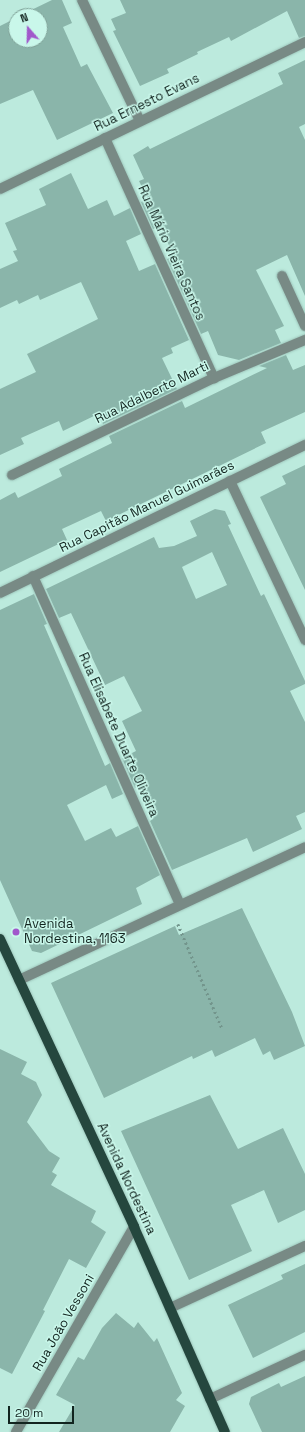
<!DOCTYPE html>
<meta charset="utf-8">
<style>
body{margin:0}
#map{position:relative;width:305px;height:1432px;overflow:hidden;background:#bceadd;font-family:"Space Grotesk",sans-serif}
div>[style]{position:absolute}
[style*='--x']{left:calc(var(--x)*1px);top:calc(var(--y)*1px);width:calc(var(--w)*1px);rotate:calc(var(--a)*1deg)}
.building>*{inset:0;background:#8ab5aa}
.path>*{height:2.5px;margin-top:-1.25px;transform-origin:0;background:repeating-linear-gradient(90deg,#73958c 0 2px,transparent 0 5px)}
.roads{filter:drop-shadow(0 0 1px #9dc6bb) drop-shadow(0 0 1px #9dc6bb)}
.minor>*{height:10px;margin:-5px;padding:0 5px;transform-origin:5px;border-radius:5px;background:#788a85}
.major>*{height:10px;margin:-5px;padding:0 5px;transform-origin:5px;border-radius:5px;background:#25473e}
.dots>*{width:11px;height:11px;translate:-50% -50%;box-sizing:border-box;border:2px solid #c9f7ea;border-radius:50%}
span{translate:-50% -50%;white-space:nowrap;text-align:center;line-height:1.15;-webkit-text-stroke:3px #c9f7ea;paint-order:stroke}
.street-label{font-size:13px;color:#12241f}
.poi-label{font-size:13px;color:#12241f}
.left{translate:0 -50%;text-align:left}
.north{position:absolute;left:8px;top:8px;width:40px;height:40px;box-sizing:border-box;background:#c9f7ea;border:1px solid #80a399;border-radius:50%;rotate:340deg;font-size:11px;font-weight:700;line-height:16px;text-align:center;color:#12241f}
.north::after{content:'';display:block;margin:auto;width:14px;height:18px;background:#a158cb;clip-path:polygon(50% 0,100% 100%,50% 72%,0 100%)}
.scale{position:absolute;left:8px;top:1406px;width:66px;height:18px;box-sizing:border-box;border:2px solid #12241f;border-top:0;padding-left:5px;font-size:12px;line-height:14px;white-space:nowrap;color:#12241f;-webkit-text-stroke:3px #c9f7ea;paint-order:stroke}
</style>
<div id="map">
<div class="building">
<div style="clip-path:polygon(52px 0,62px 0,72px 23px,63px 27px,81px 67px,87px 64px,113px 113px,57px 140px,33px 90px,0 104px,0 26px,16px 18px,16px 40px,40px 40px,40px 16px,19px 16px)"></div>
<div style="clip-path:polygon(120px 0,305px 0,305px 36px,299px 38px,287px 11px,231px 41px,229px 37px,197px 52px,198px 54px,167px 69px,169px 73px,140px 86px,113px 31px,116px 30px,111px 19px,126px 13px)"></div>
<div style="clip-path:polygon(305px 60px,305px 124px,299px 127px,305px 140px,305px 296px,287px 255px,256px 270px,284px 326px,275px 330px,281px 343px,239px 360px,218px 355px,208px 331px,201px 334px,167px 259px,174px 256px,160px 226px,153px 229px,141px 202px,148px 199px,139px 181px,144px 179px,133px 155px,148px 146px,150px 149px,283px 84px,278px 73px)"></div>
<div style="clip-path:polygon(71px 173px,88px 209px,107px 200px,114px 216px,130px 208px,141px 234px,126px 241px,139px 271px,155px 264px,189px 340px,171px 348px,173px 353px,162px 358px,177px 389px,103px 424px,98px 414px,63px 431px,59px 421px,21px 438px,24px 444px,0 455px,0 389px,36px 372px,27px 354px,98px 319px,81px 282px,40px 300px,38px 295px,19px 304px,17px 300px,0 308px,0 269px,18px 261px,13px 251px,17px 250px,5px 223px,46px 205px,39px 189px)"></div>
<div style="clip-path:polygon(286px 355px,293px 370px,305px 365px,305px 412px,261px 432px,266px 443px,106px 521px,101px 511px,62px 529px,67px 540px,0 572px,0 500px,15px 492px,18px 498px,62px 476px,59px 469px,112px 443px,109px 436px,182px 401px,185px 408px,267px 368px,259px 366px)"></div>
<div style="clip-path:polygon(305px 465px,305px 590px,260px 497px,286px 484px,282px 476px)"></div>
<div style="clip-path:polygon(evenodd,215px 509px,225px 511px,231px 524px,228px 525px,261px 596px,264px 594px,305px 681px,305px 684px,290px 691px,305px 722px,305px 812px,296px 816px,302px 829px,253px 852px,247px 838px,172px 870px,150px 821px,153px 819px,139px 786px,135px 788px,122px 758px,136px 751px,122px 721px,142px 711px,124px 676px,105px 685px,71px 613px,59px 618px,46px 589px,154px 537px,159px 548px,174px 546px,197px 536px,190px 521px,215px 509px,212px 552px,227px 585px,196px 599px,182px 567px,212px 552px)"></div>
<div style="clip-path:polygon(34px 594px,47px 624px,44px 625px,105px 766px,110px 763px,123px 794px,112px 799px,106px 785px,67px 805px,85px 841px,111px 828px,116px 837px,138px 826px,160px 875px,136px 888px,142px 904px,41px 953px,32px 951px,0 880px,0 610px)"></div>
<div style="clip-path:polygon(242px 908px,292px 1012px,305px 1046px,274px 1060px,270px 1051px,263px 1055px,255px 1038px,215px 1057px,212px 1050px,193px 1059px,192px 1056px,104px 1098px,51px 983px,175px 926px,179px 935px)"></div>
<div style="clip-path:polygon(0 1049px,27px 1062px,21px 1074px,36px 1082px,42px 1095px,27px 1122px,49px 1151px,60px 1158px,52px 1172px,57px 1175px,51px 1185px,96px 1211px,91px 1222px,106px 1232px,86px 1268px,69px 1259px,43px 1310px,45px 1311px,12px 1374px,0 1368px)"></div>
<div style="clip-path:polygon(210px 1095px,238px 1149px,283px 1128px,305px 1174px,305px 1210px,278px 1223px,264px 1190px,231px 1205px,252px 1251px,189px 1280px,121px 1131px)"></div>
<div style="clip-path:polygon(305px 1264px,305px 1332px,253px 1358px,228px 1305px,283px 1279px,281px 1275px)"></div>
<div style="clip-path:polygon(116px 1313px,134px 1328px,138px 1322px,154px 1342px,157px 1338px,182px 1393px,176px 1400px,185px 1406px,170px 1432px,59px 1432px,75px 1405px,56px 1395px,78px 1357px,84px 1360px,102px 1328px)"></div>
<div style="clip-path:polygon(305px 1376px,305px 1432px,262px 1432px,249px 1404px,251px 1397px,279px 1383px,281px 1387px)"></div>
</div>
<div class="path">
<div style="--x:178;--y:924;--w:113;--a:67.1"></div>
</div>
<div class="roads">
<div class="minor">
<div style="--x:82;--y:0;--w:134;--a:64.4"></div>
<div style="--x:105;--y:138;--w:264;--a:65.6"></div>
<div style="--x:0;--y:189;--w:339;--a:-25.7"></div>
<div style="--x:282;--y:276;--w:55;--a:65.3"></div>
<div style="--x:12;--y:475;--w:224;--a:-25.7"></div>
<div style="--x:214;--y:378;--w:99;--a:-22.7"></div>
<div style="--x:230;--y:481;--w:176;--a:64.7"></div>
<div style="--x:33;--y:576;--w:359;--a:65.9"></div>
<div style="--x:0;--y:593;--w:339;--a:-25.9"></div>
<div style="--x:19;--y:980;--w:315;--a:-24.9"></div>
<div style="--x:170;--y:1308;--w:149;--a:-24.7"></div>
<div style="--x:210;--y:1399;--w:105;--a:-24.9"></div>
<div style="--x:16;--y:1432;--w:237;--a:-60.1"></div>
</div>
<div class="major">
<div style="--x:0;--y:939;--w:318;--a:65"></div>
<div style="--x:134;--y:1227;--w:224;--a:66.1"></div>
</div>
</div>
<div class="dots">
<div style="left:16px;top:932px;background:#a158cb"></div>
</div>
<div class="street-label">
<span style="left:147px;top:103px;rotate:-26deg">Rua Ernesto Evans</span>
<span style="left:171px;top:253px;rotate:66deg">Rua Mário Vieira Santos</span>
<span style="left:152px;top:393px;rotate:-26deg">Rua Adalberto Marti</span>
<span style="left:147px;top:507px;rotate:-26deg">Rua Capitão Manuel Guimarães</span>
<span style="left:118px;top:735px;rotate:66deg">Rua Elisabete Duarte Oliveira</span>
<span style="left:126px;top:1179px;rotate:65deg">Avenida Nordestina</span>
<span style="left:64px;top:1323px;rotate:-60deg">Rua João Vessoni</span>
</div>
<div class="poi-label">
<span class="left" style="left:24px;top:932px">Avenida<br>Nordestina, 1163</span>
</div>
<div class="north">N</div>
<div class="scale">20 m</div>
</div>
